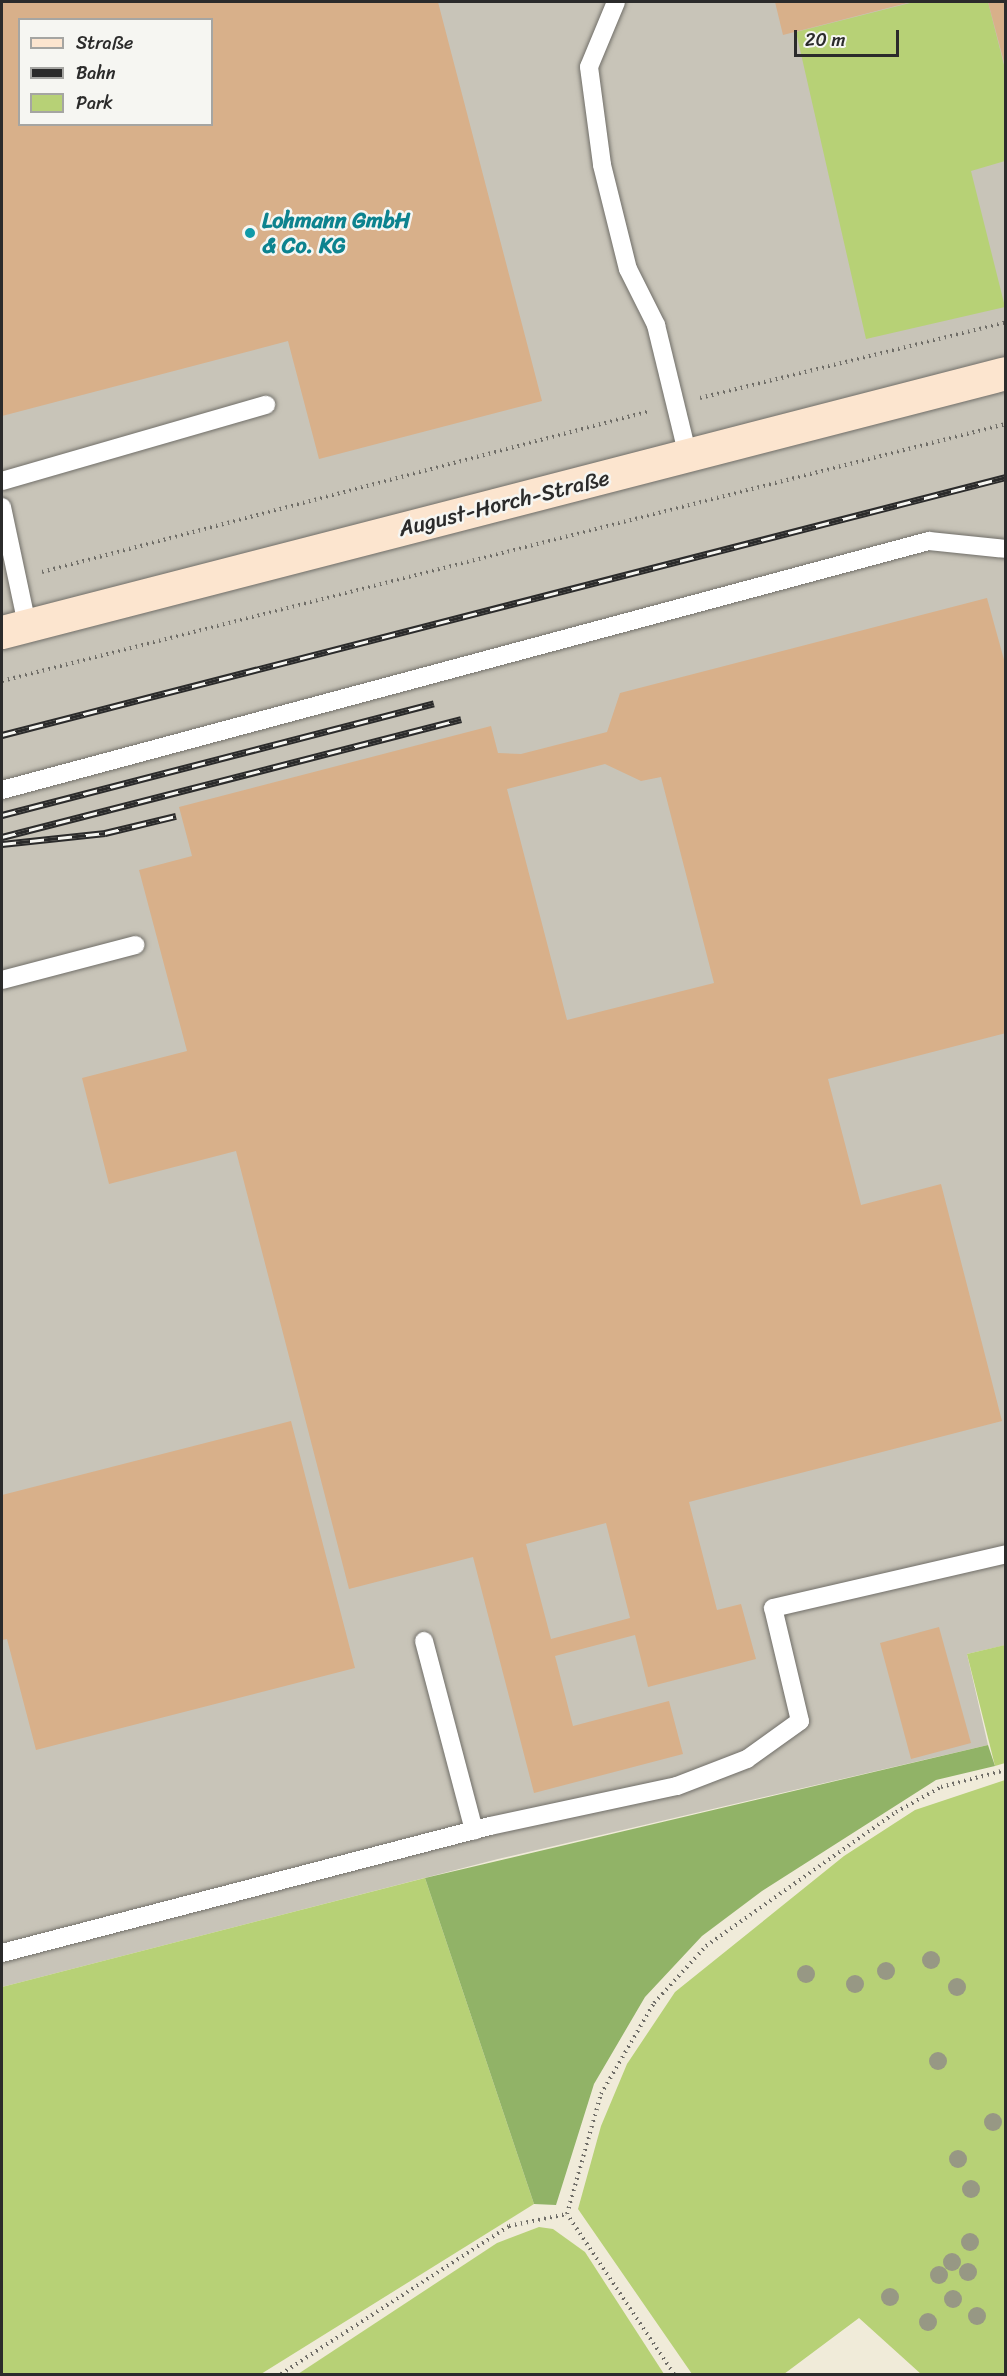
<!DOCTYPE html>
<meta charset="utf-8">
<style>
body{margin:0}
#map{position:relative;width:1007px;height:2376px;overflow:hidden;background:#f0ebd9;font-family:Sriracha,sans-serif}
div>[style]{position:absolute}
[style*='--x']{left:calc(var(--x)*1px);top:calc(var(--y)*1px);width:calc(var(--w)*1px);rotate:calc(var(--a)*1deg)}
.industrial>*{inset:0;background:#c8c4b8}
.green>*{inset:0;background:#b7d176}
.forest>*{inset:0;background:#91b367}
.building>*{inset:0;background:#d8b08a}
.path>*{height:4px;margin-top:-2px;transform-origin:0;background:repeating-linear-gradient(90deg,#706e68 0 1.5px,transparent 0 6px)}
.roads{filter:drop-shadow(0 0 2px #706e68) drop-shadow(0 0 2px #706e68)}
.lane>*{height:18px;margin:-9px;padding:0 9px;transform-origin:9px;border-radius:9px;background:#fff}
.secondary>*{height:33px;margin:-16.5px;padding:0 16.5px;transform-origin:16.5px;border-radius:16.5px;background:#fce5cf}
.rail>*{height:7px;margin-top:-3.5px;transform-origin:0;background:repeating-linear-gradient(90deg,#f6f6f2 0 14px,#2b2b2b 0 28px);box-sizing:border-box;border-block:2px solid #2b2b2b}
.trees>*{width:18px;height:18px;margin:-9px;border-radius:50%;background:#979884}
.dots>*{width:16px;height:16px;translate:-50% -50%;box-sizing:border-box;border:3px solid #f6f6f2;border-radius:50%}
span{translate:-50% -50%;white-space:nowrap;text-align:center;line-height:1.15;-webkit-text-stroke:5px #f6f6f2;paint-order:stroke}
.culture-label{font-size:22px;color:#0d838f;font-weight:700}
.left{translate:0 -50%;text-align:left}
.street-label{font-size:22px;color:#2b2b2b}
.frame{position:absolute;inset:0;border:3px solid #2b2b2b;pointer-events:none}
.legend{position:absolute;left:18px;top:18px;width:195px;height:108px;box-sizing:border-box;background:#f6f6f2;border:2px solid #a5a5a2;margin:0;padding:8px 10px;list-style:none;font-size:18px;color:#2b2b2b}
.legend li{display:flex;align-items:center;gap:12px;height:30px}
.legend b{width:30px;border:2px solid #a5a5a2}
.scale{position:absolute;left:794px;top:30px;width:105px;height:27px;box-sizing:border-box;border:3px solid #2b2b2b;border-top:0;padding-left:8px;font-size:18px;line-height:21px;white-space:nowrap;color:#2b2b2b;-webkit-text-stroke:4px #f6f6f2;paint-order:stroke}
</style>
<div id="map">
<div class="industrial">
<div style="clip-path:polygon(evenodd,2px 2px,1005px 2px,1006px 1645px,967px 1654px,988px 1745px,498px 1859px,2px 1987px,2px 2px,20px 20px,212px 20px,212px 124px,20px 124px,20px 20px)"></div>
</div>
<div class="green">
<div style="clip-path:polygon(914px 2px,988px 2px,1005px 69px,1005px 161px,971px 171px,1005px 307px,866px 339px,796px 32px)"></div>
<div style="clip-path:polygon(1005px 1645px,1005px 1763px,995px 1766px,967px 1654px)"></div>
<div style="clip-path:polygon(1005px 1780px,1005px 2374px,921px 2374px,859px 2318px,784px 2374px,692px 2374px,578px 2209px,601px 2126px,627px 2064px,675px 1992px,844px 1856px,915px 1810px)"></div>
<div style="clip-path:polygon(425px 1878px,534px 2204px,261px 2374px,2px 2374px,2px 1987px)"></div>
<div style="clip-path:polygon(539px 2227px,553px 2229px,585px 2252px,664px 2374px,298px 2374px,497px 2243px)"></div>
</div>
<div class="forest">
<div style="clip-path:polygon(988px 1745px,995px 1766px,936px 1780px,762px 1891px,702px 1936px,645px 1997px,594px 2084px,556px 2205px,534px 2204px,425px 1878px)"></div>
</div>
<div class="building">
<div style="clip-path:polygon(evenodd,2px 2px,438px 2px,542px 401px,319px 459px,288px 341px,2px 416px,2px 2px,20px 20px,212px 20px,212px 124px,20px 124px,20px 20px)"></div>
<div style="clip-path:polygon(775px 2px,911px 2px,783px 35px)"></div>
<div style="clip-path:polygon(988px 2px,1006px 2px,1006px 66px,1005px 66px)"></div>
<div style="clip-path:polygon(evenodd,987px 598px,1006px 667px,1006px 1033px,828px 1079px,861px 1205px,941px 1184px,1002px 1421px,689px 1502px,717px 1610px,741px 1604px,756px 1659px,648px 1687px,635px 1635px,555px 1656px,573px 1726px,669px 1701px,683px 1754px,534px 1793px,473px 1557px,349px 1589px,236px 1151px,109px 1184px,82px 1078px,187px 1051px,139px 870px,192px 856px,179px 807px,491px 726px,498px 753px,521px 754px,607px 732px,620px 693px,987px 598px,605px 764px,641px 781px,661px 777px,714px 983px,567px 1020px,507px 789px,605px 764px,987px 598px,606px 1523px,630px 1618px,551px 1639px,526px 1544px,606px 1523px)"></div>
<div style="clip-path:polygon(291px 1421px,355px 1668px,36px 1750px,7px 1639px,2px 1640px,2px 1495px)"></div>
<div style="clip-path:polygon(939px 1627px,971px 1743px,911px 1759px,880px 1643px)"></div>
</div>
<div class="path">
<div style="--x:700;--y:398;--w:315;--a:-13.9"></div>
<div style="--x:42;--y:572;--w:629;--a:-14.83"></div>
<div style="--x:2;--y:681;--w:1036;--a:-14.36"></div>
<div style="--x:281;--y:2374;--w:272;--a:-33"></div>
<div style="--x:509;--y:2226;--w:59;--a:-11.7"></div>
<div style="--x:674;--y:2374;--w:192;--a:-123.8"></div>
<div style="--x:567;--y:2214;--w:125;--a:-74.2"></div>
<div style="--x:601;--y:2094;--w:105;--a:-59.8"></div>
<div style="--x:654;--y:2003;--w:77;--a:-47.6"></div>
<div style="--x:706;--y:1946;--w:232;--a:-35.2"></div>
<div style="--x:896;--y:1812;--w:51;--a:-29.1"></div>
<div style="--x:941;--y:1787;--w:67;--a:-14.7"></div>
</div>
<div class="roads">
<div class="lane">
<div style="--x:616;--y:2;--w:70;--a:112.6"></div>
<div style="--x:589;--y:67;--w:99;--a:82.4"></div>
<div style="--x:602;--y:165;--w:107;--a:76"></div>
<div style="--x:628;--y:269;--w:63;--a:63.4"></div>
<div style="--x:656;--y:325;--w:135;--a:76.3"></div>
<div style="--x:2;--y:481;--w:275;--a:-16.1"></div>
<div style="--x:2;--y:507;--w:121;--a:78"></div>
<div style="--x:2;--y:790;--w:960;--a:-15.04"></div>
<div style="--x:929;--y:541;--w:77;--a:5.9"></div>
<div style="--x:2;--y:980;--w:138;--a:-14.7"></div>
<div style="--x:424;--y:1641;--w:196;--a:75.2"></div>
<div style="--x:2;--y:1953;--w:504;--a:-14.59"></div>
<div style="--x:490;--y:1826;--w:191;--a:-12.1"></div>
<div style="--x:677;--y:1786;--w:75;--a:-21.1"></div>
<div style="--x:747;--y:1759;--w:65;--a:-35.6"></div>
<div style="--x:800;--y:1721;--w:116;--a:-103.4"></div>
<div style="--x:773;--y:1608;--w:239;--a:-13"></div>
</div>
<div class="secondary">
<div style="--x:2;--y:632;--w:1037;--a:-14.47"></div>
</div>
</div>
<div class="rail">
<div style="--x:2;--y:735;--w:1037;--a:-14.41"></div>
<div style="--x:2;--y:815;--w:446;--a:-14.5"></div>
<div style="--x:2;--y:837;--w:474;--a:-14.4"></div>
<div style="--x:2;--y:844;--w:104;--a:-6.1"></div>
<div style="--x:105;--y:833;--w:73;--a:-13.5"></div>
</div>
<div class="trees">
<div style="left:931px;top:1960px"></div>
<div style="left:886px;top:1971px"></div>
<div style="left:806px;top:1974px"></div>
<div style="left:855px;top:1984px"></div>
<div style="left:957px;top:1987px"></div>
<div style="left:938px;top:2061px"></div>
<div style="left:993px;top:2122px"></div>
<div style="left:958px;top:2159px"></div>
<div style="left:971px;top:2189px"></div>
<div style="left:970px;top:2242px"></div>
<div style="left:952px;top:2262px"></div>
<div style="left:968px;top:2272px"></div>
<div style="left:939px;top:2275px"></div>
<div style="left:890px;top:2297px"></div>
<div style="left:953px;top:2299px"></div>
<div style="left:977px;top:2316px"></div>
<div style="left:928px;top:2322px"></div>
</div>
<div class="dots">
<div style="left:250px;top:233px;background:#0f9aa8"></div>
</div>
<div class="culture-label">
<span class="left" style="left:262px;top:233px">Lohmann GmbH<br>&amp; Co. KG</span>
</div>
<div class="street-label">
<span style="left:504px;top:503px;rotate:-14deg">August-Horch-Straße</span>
</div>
<div class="frame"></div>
<ul class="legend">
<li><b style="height:8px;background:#fce5cf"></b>Straße</li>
<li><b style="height:8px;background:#2b2b2b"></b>Bahn</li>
<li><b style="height:16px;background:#b7d176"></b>Park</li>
</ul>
<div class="scale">20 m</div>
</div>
